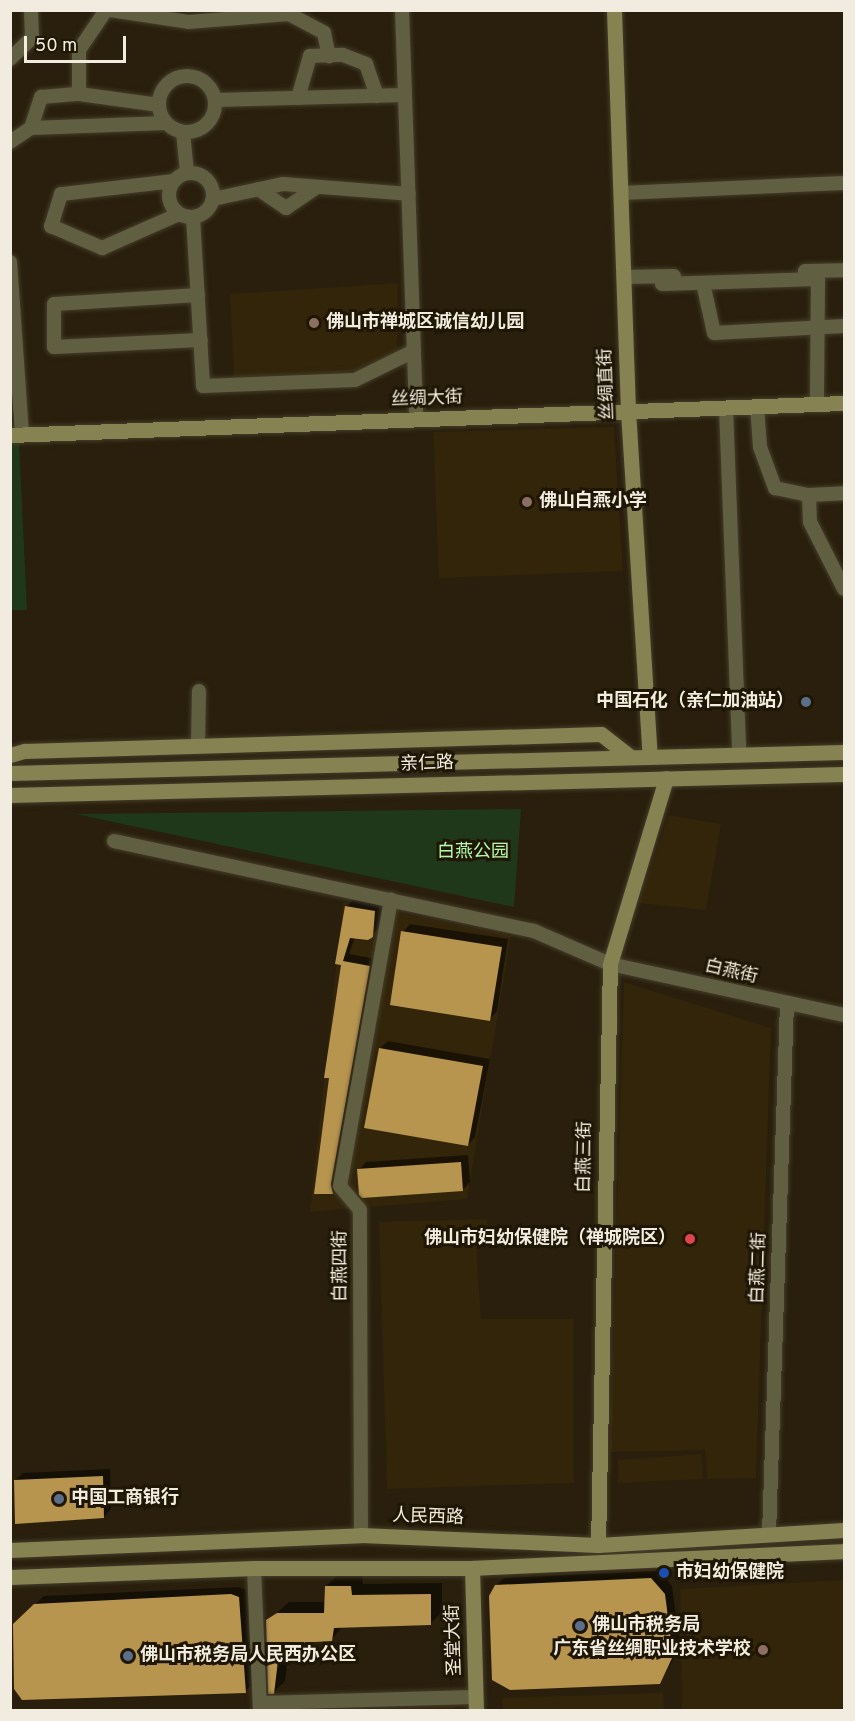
<!DOCTYPE html>
<meta charset="utf-8">
<style>
body{margin:0}
#map{position:relative;width:855px;height:1721px;overflow:hidden;background:#291f0c;font-family:Overpass,"Noto Sans SC",sans-serif}
div>[style]{position:absolute}
[style*='--x']{left:calc(var(--x)*1px);top:calc(var(--y)*1px);width:calc(var(--w)*1px);rotate:calc(var(--a)*1deg)}
.built>*{inset:0;background:#32250a}
.green>*{inset:0;background:#1f381a}
.shadow>*{inset:0;background:#0007}
.building>*{inset:0;background:#b8954f}
.roads{filter:drop-shadow(0 0 2px #453c2a) drop-shadow(0 0 2px #453c2a)}
.street>*{height:14px;margin:-7px;padding:0 7px;transform-origin:7px;border-radius:7px;background:#615f42}
.street>.ring{margin:-7px;padding:0;box-sizing:content-box;background:none;border:14px solid #615f42;border-radius:50%}
.secondary>*{height:15px;margin:-7.5px;padding:0 7.5px;transform-origin:7.5px;border-radius:7.5px;background:#868252}
.dots>*{width:16px;height:16px;translate:-50% -50%;box-sizing:border-box;border:3px solid #1f1604;border-radius:50%}
span{translate:-50% -50%;white-space:nowrap;text-align:center;line-height:1.15;-webkit-text-stroke:6px #1f1604;paint-order:stroke}
.poi-label{font-size:18px;color:#f2ece0;font-weight:700}
.left{translate:0 -50%;text-align:left}
.right{translate:-100% -50%;text-align:right}
.street-label{font-size:18px;color:#f2ece0}
.park-label{font-size:18px;color:#b3f9a8}
.frame{position:absolute;inset:0;border:12px solid #f2ece0;pointer-events:none}
.scale{position:absolute;left:24px;top:36px;width:102px;height:27px;box-sizing:border-box;border:3px solid #f2ece0;border-top:0;padding-left:8px;font-size:18px;line-height:21px;white-space:nowrap;color:#f2ece0;-webkit-text-stroke:4px #1f1604;paint-order:stroke}
</style>
<div id="map">
<div class="built">
<div style="clip-path:polygon(398px 283px,397px 352px,355px 375px,234px 380px,230px 294px)"></div>
<div style="clip-path:polygon(614px 427px,623px 571px,439px 578px,433px 432px)"></div>
<div style="clip-path:polygon(669px 815px,721px 824px,706px 910px,639px 903px)"></div>
<div style="clip-path:polygon(343px 902px,511px 936px,467px 1199px,310px 1212px)"></div>
<div style="clip-path:polygon(624px 982px,771px 1028px,756px 1478px,707px 1479px,705px 1450px,610px 1452px)"></div>
<div style="clip-path:polygon(487px 1219px,489px 1238px,476px 1241px,481px 1319px,574px 1319px,574px 1483px,387px 1489px,379px 1222px)"></div>
<div style="clip-path:polygon(702px 1454px,703px 1479px,618px 1483px,618px 1460px)"></div>
<div style="clip-path:polygon(844px 1580px,844px 1710px,682px 1710px,680px 1589px)"></div>
<div style="clip-path:polygon(663px 1693px,664px 1710px,503px 1710px,502px 1698px)"></div>
<div style="clip-path:polygon(455px 1705px,456px 1710px,310px 1710px)"></div>
</div>
<div class="green">
<div style="clip-path:polygon(19px 443px,27px 610px,11px 610px,11px 444px)"></div>
<div style="clip-path:polygon(521px 809px,514px 907px,76px 814px)"></div>
</div>
<div class="shadow">
<div style="clip-path:polygon(354px 899px,382px 903px,380px 927px,372px 935px,355px 937px,349px 954px,377px 959px,340px 1185px,332px 1192px,316px 1192px,343px 964px,336px 963px,346px 907px)"></div>
<div style="clip-path:polygon(410px 924px,508px 939px,497px 1011px,490px 1019px,403px 932px)"></div>
<div style="clip-path:polygon(388px 1041px,490px 1059px,475px 1137px,468px 1145px,380px 1048px)"></div>
<div style="clip-path:polygon(468px 1155px,470px 1182px,463px 1190px,359px 1170px,366px 1162px)"></div>
<div style="clip-path:polygon(110px 1469px,111px 1509px,104px 1517px,15px 1481px,23px 1473px)"></div>
<div style="clip-path:polygon(659px 1571px,672px 1586px,680px 1647px,660px 1683px,496px 1586px,504px 1578px)"></div>
<div style="clip-path:polygon(338px 1575px,362px 1575px,363px 1584px,442px 1583px,442px 1612px,430px 1624px,343px 1626px,331px 1640px,290px 1642px,285px 1681px,274px 1692px,268px 1621px,289px 1602px,326px 1602px,326px 1586px)"></div>
<div style="clip-path:polygon(239px 1587px,246px 1590px,253px 1684px,245px 1691px,14px 1624px,44px 1596px)"></div>
</div>
<div class="building">
<div style="clip-path:polygon(345px 906px,375px 911px,373px 937px,368px 940px,350px 938px,343px 961px,370px 966px,331px 1184px,333px 1194px,314px 1194px,329px 1078px,324px 1078px,341px 965px,335px 964px)"></div>
<div style="clip-path:polygon(401px 931px,502px 947px,490px 1021px,390px 1005px)"></div>
<div style="clip-path:polygon(379px 1048px,483px 1066px,468px 1146px,364px 1128px)"></div>
<div style="clip-path:polygon(461px 1162px,463px 1191px,362px 1198px,359px 1195px,357px 1169px)"></div>
<div style="clip-path:polygon(103px 1476px,104px 1518px,15px 1524px,14px 1480px)"></div>
<div style="clip-path:polygon(651px 1578px,665px 1594px,673px 1656px,660px 1684px,510px 1690px,492px 1680px,489px 1596px,495px 1585px)"></div>
<div style="clip-path:polygon(325px 1586px,351px 1586px,352px 1595px,431px 1594px,431px 1625px,334px 1628px,332px 1641px,280px 1644px,274px 1694px,268px 1694px,266px 1620px,277px 1613px,324px 1613px)"></div>
<div style="clip-path:polygon(231px 1594px,239px 1597px,246px 1693px,22px 1700px,14px 1689px,13px 1624px,34px 1604px)"></div>
</div>
<div class="roads">
<div class="street">
<div style="--x:106;--y:10;--w:48;--a:124"></div>
<div style="--x:79;--y:50;--w:44;--a:90"></div>
<div style="--x:79;--y:94;--w:81;--a:7.8"></div>
<div style="--x:110;--y:10;--w:79;--a:8.7"></div>
<div style="--x:188;--y:22;--w:101;--a:-4.5"></div>
<div style="--x:289;--y:14;--w:40;--a:28"></div>
<div style="--x:324;--y:33;--w:24;--a:78"></div>
<div style="--x:402;--y:10;--w:410;--a:88"></div>
<div style="--x:10;--y:59;--w:30;--a:-44"></div>
<div style="--x:32;--y:38;--w:28;--a:-92"></div>
<div class="ring" style="left:159px;top:76px;width:42px;height:42px"></div>
<div style="--x:298;--y:98;--w:44;--a:-74.1"></div>
<div style="--x:310;--y:56;--w:33;--a:-2"></div>
<div style="--x:343;--y:55;--w:25;--a:21"></div>
<div style="--x:366;--y:64;--w:34;--a:71"></div>
<div style="--x:215;--y:100;--w:190;--a:-1.5"></div>
<div style="--x:31;--y:128;--w:33;--a:-72"></div>
<div style="--x:41;--y:97;--w:38;--a:-5"></div>
<div style="--x:183;--y:132;--w:41;--a:84.4"></div>
<div style="--x:10;--y:142;--w:25;--a:-34"></div>
<div style="--x:31;--y:128;--w:135;--a:-2.1"></div>
<div class="ring" style="left:169px;top:173px;width:30px;height:30px"></div>
<div style="--x:174;--y:181;--w:114;--a:173.4"></div>
<div style="--x:61;--y:194;--w:34;--a:107"></div>
<div style="--x:51;--y:226;--w:56;--a:23.3"></div>
<div style="--x:102;--y:248;--w:84;--a:-23.8"></div>
<div style="--x:258;--y:189;--w:34;--a:34"></div>
<div style="--x:286;--y:208;--w:37;--a:-34"></div>
<div style="--x:621;--y:193;--w:223;--a:-2.6"></div>
<div style="--x:213;--y:199;--w:72;--a:-12.1"></div>
<div style="--x:283;--y:184;--w:126;--a:4.5"></div>
<div style="--x:193;--y:217;--w:169;--a:86.6"></div>
<div style="--x:203;--y:386;--w:152;--a:-2.3"></div>
<div style="--x:355;--y:380;--w:66;--a:-26.2"></div>
<div style="--x:10;--y:262;--w:173;--a:86"></div>
<div style="--x:805;--y:271;--w:39;--a:-1"></div>
<div style="--x:624;--y:277;--w:50;--a:-1.1"></div>
<div style="--x:703;--y:283;--w:51;--a:77.6"></div>
<div style="--x:714;--y:333;--w:130;--a:-3.1"></div>
<div style="--x:662;--y:284;--w:156;--a:-1.8"></div>
<div style="--x:818;--y:279;--w:125;--a:90.5"></div>
<div style="--x:198;--y:295;--w:144;--a:176.4"></div>
<div style="--x:54;--y:304;--w:43;--a:90"></div>
<div style="--x:54;--y:347;--w:147;--a:-2.7"></div>
<div style="--x:757;--y:406;--w:41;--a:85.8"></div>
<div style="--x:760;--y:447;--w:44;--a:69.9"></div>
<div style="--x:775;--y:488;--w:35;--a:12"></div>
<div style="--x:809;--y:495;--w:27;--a:88"></div>
<div style="--x:810;--y:522;--w:75;--a:63.1"></div>
<div style="--x:726;--y:408;--w:346;--a:87.8"></div>
<div style="--x:809;--y:495;--w:35;--a:-3"></div>
<div style="--x:198;--y:746;--w:55;--a:-89"></div>
<div style="--x:114;--y:841;--w:430;--a:12.1"></div>
<div style="--x:534;--y:931;--w:83;--a:23.5"></div>
<div style="--x:610;--y:964;--w:239;--a:12.3"></div>
<div style="--x:769;--y:1534;--w:531;--a:-88.06"></div>
<div style="--x:361;--y:1535;--w:325;--a:-90.2"></div>
<div style="--x:360;--y:1210;--w:31;--a:-130"></div>
<div style="--x:340;--y:1186;--w:291;--a:-79.9"></div>
<div style="--x:254;--y:1568;--w:142;--a:87.6"></div>
<div style="--x:260;--y:1703;--w:216;--a:-1.6"></div>
</div>
<div class="secondary">
<div style="--x:614;--y:10;--w:401;--a:88"></div>
<div style="--x:628;--y:411;--w:346;--a:86.4"></div>
<div style="--x:10;--y:435;--w:835;--a:-2.2"></div>
<div style="--x:10;--y:755;--w:15;--a:-16"></div>
<div style="--x:24;--y:751;--w:577;--a:-1.69"></div>
<div style="--x:601;--y:734;--w:37;--a:38"></div>
<div style="--x:10;--y:773;--w:834;--a:-1.44"></div>
<div style="--x:10;--y:795;--w:834;--a:-1.44"></div>
<div style="--x:598;--y:1545;--w:581;--a:-88.82"></div>
<div style="--x:610;--y:964;--w:194;--a:-73.2"></div>
<div style="--x:10;--y:1550;--w:351;--a:-2.4"></div>
<div style="--x:361;--y:1535;--w:237;--a:2.4"></div>
<div style="--x:598;--y:1545;--w:246;--a:-3.5"></div>
<div style="--x:472;--y:1568;--w:142;--a:88.4"></div>
<div style="--x:10;--y:1577;--w:244;--a:-2.1"></div>
<div style="--x:254;--y:1568;--w:218;--a:0"></div>
<div style="--x:472;--y:1568;--w:372;--a:-2.6"></div>
</div>
</div>
<div class="dots">
<div style="left:314px;top:323px;background:#8d6e63"></div>
<div style="left:527px;top:502px;background:#8d6e63"></div>
<div style="left:806px;top:702px;background:#5c6f8a"></div>
<div style="left:690px;top:1239px;background:#e0444e"></div>
<div style="left:59px;top:1499px;background:#5c6f8a"></div>
<div style="left:664px;top:1573px;background:#1a4fb4"></div>
<div style="left:580px;top:1626px;background:#5c6f8a"></div>
<div style="left:763px;top:1650px;background:#8d6e63"></div>
<div style="left:128px;top:1656px;background:#5c6f8a"></div>
</div>
<div class="poi-label">
<span class="left" style="left:326px;top:323px">佛山市禅城区诚信幼儿园</span>
<span class="left" style="left:539px;top:502px">佛山白燕小学</span>
<span class="right" style="left:794px;top:702px">中国石化（亲仁加油站）</span>
<span class="right" style="left:676px;top:1239px">佛山市妇幼保健院（禅城院区）</span>
<span class="left" style="left:71px;top:1499px">中国工商银行</span>
<span class="left" style="left:676px;top:1573px">市妇幼保健院</span>
<span class="left" style="left:592px;top:1626px">佛山市税务局</span>
<span class="right" style="left:751px;top:1650px">广东省丝绸职业技术学校</span>
<span class="left" style="left:140px;top:1656px">佛山市税务局人民西办公区</span>
</div>
<div class="street-label">
<span style="left:608px;top:384px;rotate:-92deg">丝绸直街</span>
<span style="left:427px;top:400px;rotate:-2deg">丝绸大街</span>
<span style="left:427px;top:765px;rotate:-2deg">亲仁路</span>
<span style="left:731px;top:973px;rotate:13deg">白燕街</span>
<span style="left:586px;top:1157px;rotate:-89deg">白燕三街</span>
<span style="left:342px;top:1266px;rotate:-90deg">白燕四街</span>
<span style="left:760px;top:1268px;rotate:-88deg">白燕二街</span>
<span style="left:428px;top:1518px;rotate:2deg">人民西路</span>
<span style="left:455px;top:1640px;rotate:-92deg">圣堂大街</span>
</div>
<div class="park-label">
<span style="left:473px;top:853px">白燕公园</span>
</div>
<div class="frame"></div>
<div class="scale">50 m</div>
</div>
